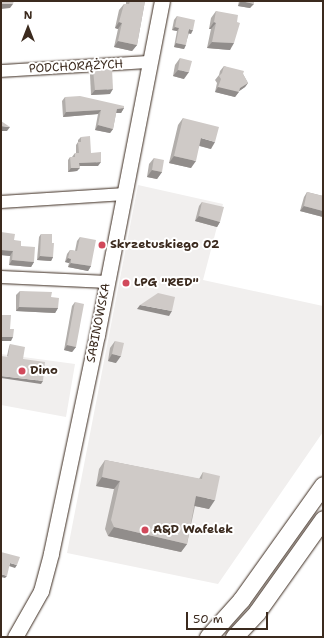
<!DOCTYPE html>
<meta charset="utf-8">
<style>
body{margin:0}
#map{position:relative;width:324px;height:638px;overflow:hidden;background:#fff;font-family:"Shantell Sans",sans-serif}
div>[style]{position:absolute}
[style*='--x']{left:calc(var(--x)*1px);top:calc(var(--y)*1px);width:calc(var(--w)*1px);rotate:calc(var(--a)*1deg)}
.built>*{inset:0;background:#f1efee}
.roads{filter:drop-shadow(0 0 1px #3b2a1e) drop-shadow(0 0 1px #3b2a1e)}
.minor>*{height:12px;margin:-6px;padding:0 6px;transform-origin:6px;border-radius:6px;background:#fff}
.tertiary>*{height:15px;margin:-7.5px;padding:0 7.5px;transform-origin:7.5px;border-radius:7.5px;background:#fff}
.secondary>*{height:17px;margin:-8.5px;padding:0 8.5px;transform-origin:8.5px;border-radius:8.5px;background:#fff}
.wall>*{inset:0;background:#b2aeab}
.shaded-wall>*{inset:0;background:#918d8b}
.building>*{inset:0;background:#cfcac7}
.dots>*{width:11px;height:11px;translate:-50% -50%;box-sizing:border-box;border:2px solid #fff;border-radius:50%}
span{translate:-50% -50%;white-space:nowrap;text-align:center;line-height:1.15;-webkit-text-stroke:4px #fff;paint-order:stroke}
.street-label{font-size:12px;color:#3b2a1e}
.poi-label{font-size:12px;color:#3b2a1e;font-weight:700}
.left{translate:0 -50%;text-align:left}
.frame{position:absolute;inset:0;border:2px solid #3b2a1e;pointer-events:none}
.north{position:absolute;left:8px;top:8px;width:40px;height:40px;-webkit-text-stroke:3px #fff;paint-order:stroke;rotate:0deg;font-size:11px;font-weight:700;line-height:16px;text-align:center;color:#3b2a1e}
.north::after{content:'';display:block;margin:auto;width:14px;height:18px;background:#3b2a1e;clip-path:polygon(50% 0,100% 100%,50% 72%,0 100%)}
.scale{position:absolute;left:186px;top:612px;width:82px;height:18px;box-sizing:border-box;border:2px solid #3b2a1e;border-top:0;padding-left:5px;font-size:12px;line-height:14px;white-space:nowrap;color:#3b2a1e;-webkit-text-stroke:3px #fff;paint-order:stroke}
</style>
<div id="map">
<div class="built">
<div style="clip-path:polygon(138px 185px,223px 204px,203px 280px,323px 306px,323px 432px,218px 584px,67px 553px)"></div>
<div style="clip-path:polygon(1px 354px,75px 364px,66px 417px,1px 405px)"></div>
</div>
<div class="roads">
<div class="minor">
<div style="--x:1;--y:71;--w:149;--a:-3.5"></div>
<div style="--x:1;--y:202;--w:124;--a:-3.7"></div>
<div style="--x:1;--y:277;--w:107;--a:2.7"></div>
</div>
<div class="tertiary">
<div style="--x:15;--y:637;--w:53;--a:-60.5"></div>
<div style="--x:41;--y:591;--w:39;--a:-75"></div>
<div style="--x:51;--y:553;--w:223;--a:-78.1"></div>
<div style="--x:97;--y:335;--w:340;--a:-79"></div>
</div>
<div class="secondary">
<div style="--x:208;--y:637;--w:50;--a:-48.3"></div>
<div style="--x:241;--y:600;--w:141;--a:-54.5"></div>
<div style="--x:234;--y:637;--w:34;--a:-47"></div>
<div style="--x:257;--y:612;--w:114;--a:-54.6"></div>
</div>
</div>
<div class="wall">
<div style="clip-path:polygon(126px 1px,145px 1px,137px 45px,132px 51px,114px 47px,118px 29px,115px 28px,119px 10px,124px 4px,126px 4px)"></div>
<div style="clip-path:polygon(239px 1px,254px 1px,250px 8px,238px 6px)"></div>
<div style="clip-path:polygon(216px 11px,237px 22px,230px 50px,207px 48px,211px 29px,209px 29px,211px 18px)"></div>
<div style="clip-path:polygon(177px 16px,191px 34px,189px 33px,184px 49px,174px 47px,177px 31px,172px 30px,174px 20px)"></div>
<div style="clip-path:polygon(180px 58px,184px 79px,173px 76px,175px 65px)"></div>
<div style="clip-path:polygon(224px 66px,243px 74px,248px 83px,245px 87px,239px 91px,235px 97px,215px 92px,217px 83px,215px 80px,219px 75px,220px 71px)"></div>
<div style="clip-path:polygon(93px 70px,110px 94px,91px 95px,90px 75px)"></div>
<div style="clip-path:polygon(65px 97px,124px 108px,121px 113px,116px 113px,113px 129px,110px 133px,95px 130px,98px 114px,63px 117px,62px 101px)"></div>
<div style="clip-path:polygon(183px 118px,211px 149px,199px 146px,191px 168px,169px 163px,178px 125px)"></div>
<div style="clip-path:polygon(81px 137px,98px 166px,80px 166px,77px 171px,68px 172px,68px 160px,70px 157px,72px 157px,75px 153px,76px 153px,76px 145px,78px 142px,78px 140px)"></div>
<div style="clip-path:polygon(154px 158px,162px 172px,157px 179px,147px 177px,149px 164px)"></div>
<div style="clip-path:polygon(307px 192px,323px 196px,323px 217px,300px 211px,304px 197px)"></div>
<div style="clip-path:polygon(202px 202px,220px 222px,217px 227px,195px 221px,199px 206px)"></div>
<div style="clip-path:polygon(1px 232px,14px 240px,21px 246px,34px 262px,31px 267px,9px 265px,10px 256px,1px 255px)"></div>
<div style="clip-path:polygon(41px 234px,52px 243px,53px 257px,51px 261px,37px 260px,39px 237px)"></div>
<div style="clip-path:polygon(80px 237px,91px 266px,88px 271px,68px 267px,69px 263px,65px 262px,67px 254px,70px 250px,75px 251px,77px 241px)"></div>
<div style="clip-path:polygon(20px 291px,51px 297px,58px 308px,55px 313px,16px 311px,16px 295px)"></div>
<div style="clip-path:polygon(75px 302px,76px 347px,72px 352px,64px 350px,72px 306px)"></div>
<div style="clip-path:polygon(115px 341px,116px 363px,108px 361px,110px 348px)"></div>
<div style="clip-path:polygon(10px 344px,23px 359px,41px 384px,7px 356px,9px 347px)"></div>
<div style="clip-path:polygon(105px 460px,199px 479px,203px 472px,209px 509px,195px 506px,187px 544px,181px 552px,108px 536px,105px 529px,114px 489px,96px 486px,99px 469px)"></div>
</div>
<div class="shaded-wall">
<div style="clip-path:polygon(241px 1px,254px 4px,250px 8px,238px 6px)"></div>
<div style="clip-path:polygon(1px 4px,13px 4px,10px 8px,1px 9px)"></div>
<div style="clip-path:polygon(119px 22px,122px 23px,118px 29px,115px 28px)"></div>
<div style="clip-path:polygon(214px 22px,216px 23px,211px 29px,209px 29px)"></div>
<div style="clip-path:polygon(175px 27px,179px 28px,177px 31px,172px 30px)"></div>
<div style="clip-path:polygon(189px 29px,193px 30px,191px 34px,187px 33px)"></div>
<div style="clip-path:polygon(118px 41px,137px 45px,132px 51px,114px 47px)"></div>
<div style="clip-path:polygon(212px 42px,234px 43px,230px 50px,207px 48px)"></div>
<div style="clip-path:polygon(176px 43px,186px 45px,184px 49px,174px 47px)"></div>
<div style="clip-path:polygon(178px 70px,189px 72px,184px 79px,173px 76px)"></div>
<div style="clip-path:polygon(248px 83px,245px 87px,238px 92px,239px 92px,235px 97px,215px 92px,218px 87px,240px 88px)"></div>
<div style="clip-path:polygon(113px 89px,110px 94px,91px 95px,95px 90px)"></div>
<div style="clip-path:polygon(124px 108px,121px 113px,114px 113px,117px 109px)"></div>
<div style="clip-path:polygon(101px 110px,98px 114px,63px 117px,66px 112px)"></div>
<div style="clip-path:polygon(98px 125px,113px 129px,110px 133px,95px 130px)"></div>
<div style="clip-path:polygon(1px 126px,10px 127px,7px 131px,1px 131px)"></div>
<div style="clip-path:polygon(201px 138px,215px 142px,211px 149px,197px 145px)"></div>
<div style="clip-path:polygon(174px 156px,196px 161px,191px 168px,169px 163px)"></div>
<div style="clip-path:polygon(101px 162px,98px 166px,77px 166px,79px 163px)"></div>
<div style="clip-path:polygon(71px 168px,80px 168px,77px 171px,68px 172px)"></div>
<div style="clip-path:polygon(152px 170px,162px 172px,157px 179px,147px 177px)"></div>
<div style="clip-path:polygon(304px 206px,323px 211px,323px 217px,300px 211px)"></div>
<div style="clip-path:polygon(199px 216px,220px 222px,217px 227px,195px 221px)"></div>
<div style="clip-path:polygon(1px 250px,13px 251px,10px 256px,1px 255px)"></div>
<div style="clip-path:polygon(40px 256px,53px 257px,51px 261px,37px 260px)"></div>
<div style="clip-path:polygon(68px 258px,71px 259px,69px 263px,65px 262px)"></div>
<div style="clip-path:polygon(12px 260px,34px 262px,31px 267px,9px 265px)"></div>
<div style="clip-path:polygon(71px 263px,91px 266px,88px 271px,68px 267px)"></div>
<div style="clip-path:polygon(140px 305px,172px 311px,169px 316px,137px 309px)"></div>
<div style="clip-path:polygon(19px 307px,58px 308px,55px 313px,16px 311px)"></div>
<div style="clip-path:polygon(1px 337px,13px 337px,11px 341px,1px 341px)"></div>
<div style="clip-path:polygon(67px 345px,76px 347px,72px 352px,64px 350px)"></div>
<div style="clip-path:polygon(112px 354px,121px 356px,116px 363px,108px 361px)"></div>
<div style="clip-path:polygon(1px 376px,43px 381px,41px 384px,1px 378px)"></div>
<div style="clip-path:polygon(102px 477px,120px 481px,114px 489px,96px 486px)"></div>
<div style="clip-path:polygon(196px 496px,215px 500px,209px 509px,190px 505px)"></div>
<div style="clip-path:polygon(114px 527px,187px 544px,181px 552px,108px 536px)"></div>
<div style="clip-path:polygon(10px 563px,17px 565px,15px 568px,9px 566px)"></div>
<div style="clip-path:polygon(1px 574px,7px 576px,5px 578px,1px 577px)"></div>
</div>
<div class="building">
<div style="clip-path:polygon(1px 1px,14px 1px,13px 4px,1px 4px)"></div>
<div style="clip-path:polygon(130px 1px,145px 1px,137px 45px,118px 41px,122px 23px,119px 22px,124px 4px,129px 4px)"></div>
<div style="clip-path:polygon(241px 1px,254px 1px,254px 4px)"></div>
<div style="clip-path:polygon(216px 11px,238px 15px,237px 22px,240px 23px,234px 43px,212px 42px,216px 23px,214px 22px)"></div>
<div style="clip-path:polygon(177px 16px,195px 20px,193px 30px,189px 29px,186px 45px,176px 43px,179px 28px,175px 27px)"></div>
<div style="clip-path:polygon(180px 58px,192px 61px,189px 72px,178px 70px)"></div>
<div style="clip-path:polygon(224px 66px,244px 71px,243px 74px,248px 83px,240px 88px,239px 92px,218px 87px,221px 79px,219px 76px,222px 73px)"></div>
<div style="clip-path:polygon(112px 69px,113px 89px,95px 90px,93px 70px)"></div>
<div style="clip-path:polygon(80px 96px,124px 106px,124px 108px,117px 109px,113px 129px,98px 125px,101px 110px,66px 112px,65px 97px)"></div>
<div style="clip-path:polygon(183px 118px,219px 127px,215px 142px,201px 138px,196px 161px,174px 156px)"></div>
<div style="clip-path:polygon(1px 121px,10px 127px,1px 126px)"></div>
<div style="clip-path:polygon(90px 136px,91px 153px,101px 152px,101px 162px,79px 163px,80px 168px,71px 168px,70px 157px,75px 157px,75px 153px,79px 153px,78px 142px,81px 142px,81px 137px)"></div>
<div style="clip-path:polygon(154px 158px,164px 160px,162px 172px,152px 170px)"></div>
<div style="clip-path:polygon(307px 192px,323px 196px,323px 211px,304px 206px)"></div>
<div style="clip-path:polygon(202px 202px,224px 207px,220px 222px,199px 216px)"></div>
<div style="clip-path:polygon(1px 232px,15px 234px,14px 240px,21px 241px,21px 246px,35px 247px,34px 262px,12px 260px,13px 251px,1px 250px)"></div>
<div style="clip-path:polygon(41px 234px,52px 234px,52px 243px,54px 243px,53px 257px,40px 256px)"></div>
<div style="clip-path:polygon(80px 237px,96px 240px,91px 266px,71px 263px,71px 259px,68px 258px,70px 250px,77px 251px)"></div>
<div style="clip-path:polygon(20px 291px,52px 292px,51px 297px,59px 298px,58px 308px,19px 307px)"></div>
<div style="clip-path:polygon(158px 293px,175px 297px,172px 311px,140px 305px)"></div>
<div style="clip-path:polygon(75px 302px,84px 304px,76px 347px,67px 345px)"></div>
<div style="clip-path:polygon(1px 315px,11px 315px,10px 329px,14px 329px,13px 337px,1px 337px)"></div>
<div style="clip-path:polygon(115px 341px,124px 343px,121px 356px,112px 354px)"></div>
<div style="clip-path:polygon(10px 344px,25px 347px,23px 359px,45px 362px,43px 381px,1px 376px,1px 356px,8px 357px)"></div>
<div style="clip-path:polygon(105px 460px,202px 479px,203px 472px,220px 476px,215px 500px,196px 496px,187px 544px,114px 527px,111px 520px,120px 481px,102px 477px)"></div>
<div style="clip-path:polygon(1px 552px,20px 557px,17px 565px,10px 563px,7px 576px,1px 574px)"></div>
</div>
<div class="dots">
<div style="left:102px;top:245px;background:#d1495b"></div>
<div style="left:126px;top:283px;background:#d1495b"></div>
<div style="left:22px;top:371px;background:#d1495b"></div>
<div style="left:145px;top:530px;background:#d1495b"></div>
</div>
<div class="street-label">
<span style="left:76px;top:67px;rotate:-3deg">PODCHORĄŻYCH</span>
<span style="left:99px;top:323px;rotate:-79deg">SABINOWSKA</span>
</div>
<div class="poi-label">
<span class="left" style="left:110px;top:245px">Skrzetuskiego 02</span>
<span class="left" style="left:134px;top:283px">LPG "RED"</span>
<span class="left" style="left:30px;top:371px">Dino</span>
<span class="left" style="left:153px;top:530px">A&amp;D Wafelek</span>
</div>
<div class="frame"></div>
<div class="north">N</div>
<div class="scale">50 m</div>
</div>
